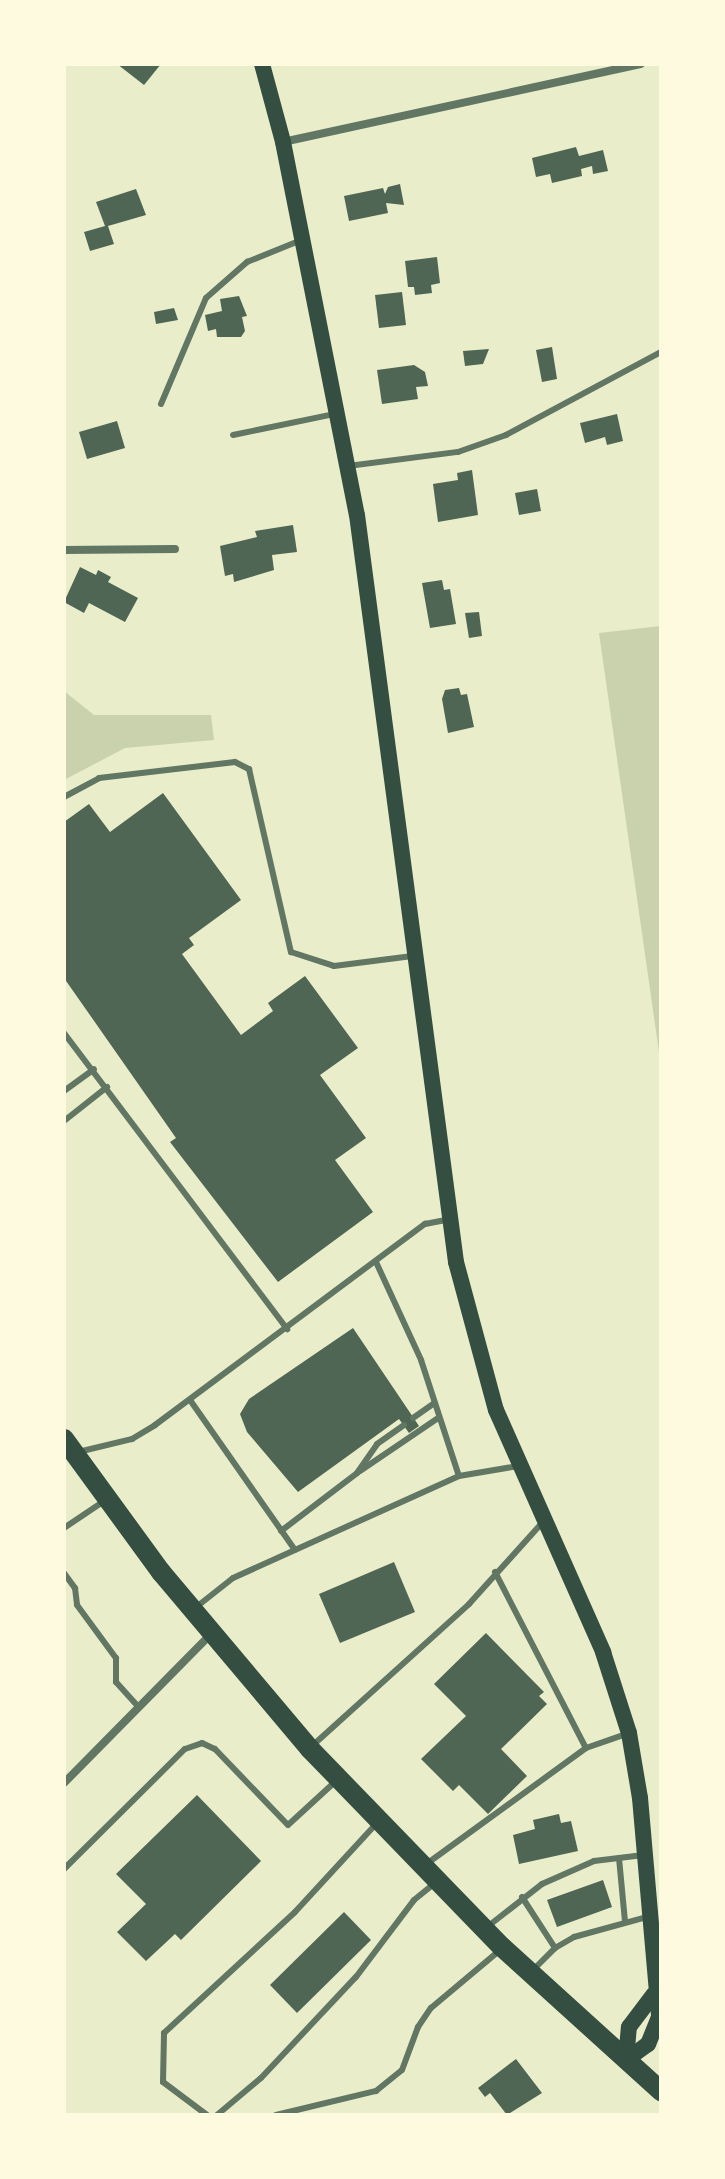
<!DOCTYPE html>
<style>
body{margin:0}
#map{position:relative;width:725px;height:2179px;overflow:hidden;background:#e9edc9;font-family:"IBM Plex Serif",serif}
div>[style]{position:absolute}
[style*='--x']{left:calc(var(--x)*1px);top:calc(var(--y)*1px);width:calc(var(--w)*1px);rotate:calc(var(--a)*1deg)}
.green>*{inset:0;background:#cad2ad}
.building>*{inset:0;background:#4f6655}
.service>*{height:6px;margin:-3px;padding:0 3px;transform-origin:3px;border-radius:3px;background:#617663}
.minor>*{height:8px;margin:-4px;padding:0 4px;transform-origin:4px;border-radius:4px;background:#617663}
.secondary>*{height:16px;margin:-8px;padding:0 8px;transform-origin:8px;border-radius:8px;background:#344e41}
.trunk>*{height:20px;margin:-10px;padding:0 10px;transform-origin:10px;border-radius:10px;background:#344e41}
span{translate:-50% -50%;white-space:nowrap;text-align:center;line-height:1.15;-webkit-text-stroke:8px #fefae0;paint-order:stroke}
.frame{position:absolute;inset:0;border:66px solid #fefae0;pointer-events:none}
</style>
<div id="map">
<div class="green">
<div style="clip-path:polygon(661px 626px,661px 1066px,599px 633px)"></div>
<div style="clip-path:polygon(64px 691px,94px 715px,211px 715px,214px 740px,125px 748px,64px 780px)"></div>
</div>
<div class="building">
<div style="clip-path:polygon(117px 64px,161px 64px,144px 85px)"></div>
<div style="clip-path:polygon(576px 147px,579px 156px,603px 150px,608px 171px,593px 174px,592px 166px,581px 169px,582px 176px,552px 183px,550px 174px,536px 177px,532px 158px)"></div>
<div style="clip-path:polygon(400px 184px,404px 205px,386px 203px,388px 213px,349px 221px,344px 196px,383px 188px,385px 194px,388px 187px)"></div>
<div style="clip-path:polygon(136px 189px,146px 215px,108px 226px,114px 244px,90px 251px,84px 232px,105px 226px,96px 202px)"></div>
<div style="clip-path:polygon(437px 257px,440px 283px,431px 285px,432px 293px,415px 295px,414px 287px,408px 287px,405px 261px)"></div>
<div style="clip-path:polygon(402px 292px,406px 325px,379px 328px,375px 295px)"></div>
<div style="clip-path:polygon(239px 296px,247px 316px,242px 317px,245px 331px,241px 337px,217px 337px,216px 329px,208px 331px,205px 315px,222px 311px,220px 299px)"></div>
<div style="clip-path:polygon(174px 308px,178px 320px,156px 324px,154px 312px)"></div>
<div style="clip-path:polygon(552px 347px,557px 379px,542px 382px,536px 350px)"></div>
<div style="clip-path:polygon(489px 349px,483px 364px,465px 366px,463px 351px)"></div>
<div style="clip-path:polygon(414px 365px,425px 372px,428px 386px,416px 387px,418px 399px,382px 404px,377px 370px)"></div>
<div style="clip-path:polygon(617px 414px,623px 441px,607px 445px,605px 437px,585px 443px,580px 423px)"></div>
<div style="clip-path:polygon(117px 421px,125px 448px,87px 459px,79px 432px)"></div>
<div style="clip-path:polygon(472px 470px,478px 515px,438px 522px,433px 484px,458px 480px,457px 473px)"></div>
<div style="clip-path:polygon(537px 489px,541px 511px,519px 515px,515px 493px)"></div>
<div style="clip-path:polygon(293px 525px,297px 552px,272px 555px,274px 570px,234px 582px,233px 574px,225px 576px,220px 546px,257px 537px,255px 531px)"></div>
<div style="clip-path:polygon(80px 567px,96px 575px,98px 570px,111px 577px,108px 582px,138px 598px,125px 622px,89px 603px,84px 613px,64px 602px)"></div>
<div style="clip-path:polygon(442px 580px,444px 590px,450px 589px,456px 624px,430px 628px,422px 583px)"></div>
<div style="clip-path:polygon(479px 612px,482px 636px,469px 638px,465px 613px)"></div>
<div style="clip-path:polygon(459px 688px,461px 695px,467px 694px,474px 727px,448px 733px,442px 699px,445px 690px)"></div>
<div style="clip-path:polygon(163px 793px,241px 900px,189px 938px,194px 945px,182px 954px,241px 1035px,273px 1011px,268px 1003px,305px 976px,358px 1048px,320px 1075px,366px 1138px,335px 1160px,373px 1212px,278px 1282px,170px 1142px,176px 1138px,64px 978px,64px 822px,89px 804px,110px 832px)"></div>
<div style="clip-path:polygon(353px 1328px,419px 1426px,409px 1433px,399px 1419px,298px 1492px,247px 1432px,240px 1414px,249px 1399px)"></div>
<div style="clip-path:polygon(394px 1562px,415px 1612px,340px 1643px,319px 1594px)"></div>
<div style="clip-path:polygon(486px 1633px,544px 1692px,539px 1696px,547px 1704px,501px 1749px,527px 1776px,488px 1814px,459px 1785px,453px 1791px,421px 1759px,466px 1716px,434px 1684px)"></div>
<div style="clip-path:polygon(197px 1795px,261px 1861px,181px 1940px,175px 1934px,146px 1961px,117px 1932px,146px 1904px,116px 1874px)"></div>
<div style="clip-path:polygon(559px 1814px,561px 1823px,571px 1821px,578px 1851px,519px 1864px,513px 1835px,535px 1829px,533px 1820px)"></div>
<div style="clip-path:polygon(603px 1880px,612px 1907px,557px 1927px,547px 1900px)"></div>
<div style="clip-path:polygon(344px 1912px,371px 1940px,297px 2013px,270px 1985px)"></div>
<div style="clip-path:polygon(516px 2059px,542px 2093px,507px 2115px,490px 2093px,485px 2097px,478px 2088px)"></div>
</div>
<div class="service">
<div style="--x:161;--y:404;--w:115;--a:-67"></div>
<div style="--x:206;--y:298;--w:55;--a:-41.3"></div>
<div style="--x:247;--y:262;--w:56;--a:-22"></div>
<div style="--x:233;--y:435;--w:103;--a:-11.7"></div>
<div style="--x:348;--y:466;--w:111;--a:-7.3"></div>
<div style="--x:458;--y:452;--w:51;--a:-19.5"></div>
<div style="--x:506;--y:435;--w:176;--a:-28.2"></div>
<div style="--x:64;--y:797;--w:40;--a:-28"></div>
<div style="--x:99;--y:778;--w:137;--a:-6.7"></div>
<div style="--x:235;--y:762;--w:16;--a:27"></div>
<div style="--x:249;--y:769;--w:188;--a:77.1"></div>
<div style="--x:291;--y:952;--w:45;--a:18"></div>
<div style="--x:334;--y:966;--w:79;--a:-7.3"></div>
<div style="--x:64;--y:1033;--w:371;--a:53"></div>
<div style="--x:64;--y:1091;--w:37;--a:-36"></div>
<div style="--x:64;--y:1121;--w:55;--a:-38.3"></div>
<div style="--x:376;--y:1262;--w:108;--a:65.3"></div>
<div style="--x:421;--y:1360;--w:122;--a:71.9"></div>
<div style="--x:190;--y:1400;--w:183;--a:55"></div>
<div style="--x:413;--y:1418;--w:24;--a:-35"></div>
<div style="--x:78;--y:1452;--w:56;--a:-13.5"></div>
<div style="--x:132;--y:1439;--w:27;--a:-31"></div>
<div style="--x:155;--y:1425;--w:337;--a:-36.7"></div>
<div style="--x:425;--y:1224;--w:25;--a:-11"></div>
<div style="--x:360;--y:1471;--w:94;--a:-34.2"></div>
<div style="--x:64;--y:1528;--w:48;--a:-34"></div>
<div style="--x:281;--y:1531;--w:96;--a:-37.3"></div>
<div style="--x:357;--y:1473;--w:35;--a:-55"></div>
<div style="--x:377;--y:1444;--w:33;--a:-35"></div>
<div style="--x:495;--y:1572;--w:198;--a:62.7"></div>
<div style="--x:64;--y:1573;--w:19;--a:54"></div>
<div style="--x:75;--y:1588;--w:17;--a:83"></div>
<div style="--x:77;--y:1605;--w:66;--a:53.7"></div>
<div style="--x:116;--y:1658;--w:24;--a:90"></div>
<div style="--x:116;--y:1682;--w:31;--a:48"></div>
<div style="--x:195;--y:1608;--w:48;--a:-38.3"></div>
<div style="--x:233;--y:1578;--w:248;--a:-24.3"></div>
<div style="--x:459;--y:1476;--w:60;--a:-9.6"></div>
<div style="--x:312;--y:1746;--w:212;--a:-42.1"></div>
<div style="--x:469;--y:1604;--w:109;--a:-48"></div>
<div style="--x:619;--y:1858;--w:64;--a:84.6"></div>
<div style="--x:425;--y:1865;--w:199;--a:-36"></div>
<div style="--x:586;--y:1748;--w:46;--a:-19.2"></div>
<div style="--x:64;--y:1869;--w:170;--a:-44.8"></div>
<div style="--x:185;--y:1749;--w:18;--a:-19"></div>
<div style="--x:202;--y:1743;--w:14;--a:25"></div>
<div style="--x:215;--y:1749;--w:105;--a:46.2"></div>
<div style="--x:288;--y:1825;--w:65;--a:-42.5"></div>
<div style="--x:522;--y:1897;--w:61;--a:57.1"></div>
<div style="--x:487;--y:1927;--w:70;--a:-38"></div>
<div style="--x:542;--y:1884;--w:57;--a:-23.9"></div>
<div style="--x:594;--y:1861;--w:50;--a:-6.8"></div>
<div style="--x:533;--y:1970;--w:31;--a:-45"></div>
<div style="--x:555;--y:1948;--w:22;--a:-30"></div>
<div style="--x:574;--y:1937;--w:76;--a:-15.3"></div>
<div style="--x:207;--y:2115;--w:55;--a:-143.1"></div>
<div style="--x:163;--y:2082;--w:49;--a:-88.8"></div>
<div style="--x:164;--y:2033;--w:178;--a:-42.7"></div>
<div style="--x:295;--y:1912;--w:120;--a:-47.4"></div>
<div style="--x:217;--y:2115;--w:57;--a:-40.1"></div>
<div style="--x:261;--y:2078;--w:139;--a:-46.8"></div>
<div style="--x:356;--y:1977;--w:96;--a:-53"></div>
<div style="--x:414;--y:1900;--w:28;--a:-39"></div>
<div style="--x:276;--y:2115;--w:103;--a:-13.5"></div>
<div style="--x:376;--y:2091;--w:33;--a:-39"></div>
<div style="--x:402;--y:2070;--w:46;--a:-69.6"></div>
<div style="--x:418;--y:2027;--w:23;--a:-56"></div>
<div style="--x:431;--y:2008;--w:90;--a:-40"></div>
</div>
<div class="minor">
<div style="--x:283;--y:142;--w:366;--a:-12.3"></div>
<div style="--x:64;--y:550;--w:111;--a:-0.5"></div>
<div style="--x:64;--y:1783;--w:209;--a:-45.4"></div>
</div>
<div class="secondary">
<div style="--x:262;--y:64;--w:81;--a:74.9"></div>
<div style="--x:283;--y:142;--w:380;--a:78.8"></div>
<div style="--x:357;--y:515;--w:754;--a:82.45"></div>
<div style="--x:456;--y:1262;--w:153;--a:74.9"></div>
<div style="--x:496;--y:1410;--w:265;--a:66.1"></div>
<div style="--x:603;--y:1652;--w:85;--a:72.2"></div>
<div style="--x:629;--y:1733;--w:66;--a:80.4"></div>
<div style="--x:640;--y:1798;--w:220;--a:85"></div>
<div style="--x:659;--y:2017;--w:29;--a:112"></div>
<div style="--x:648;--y:2044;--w:27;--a:144"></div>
<div style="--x:626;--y:2060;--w:33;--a:-85"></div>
<div style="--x:629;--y:2027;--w:41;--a:-52.9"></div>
</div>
<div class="trunk">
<div style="--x:64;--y:1439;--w:165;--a:53.9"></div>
<div style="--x:161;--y:1572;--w:231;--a:49.9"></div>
<div style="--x:310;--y:1749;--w:276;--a:45.9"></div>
<div style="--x:502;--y:1947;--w:215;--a:42.2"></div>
</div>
<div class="frame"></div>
</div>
